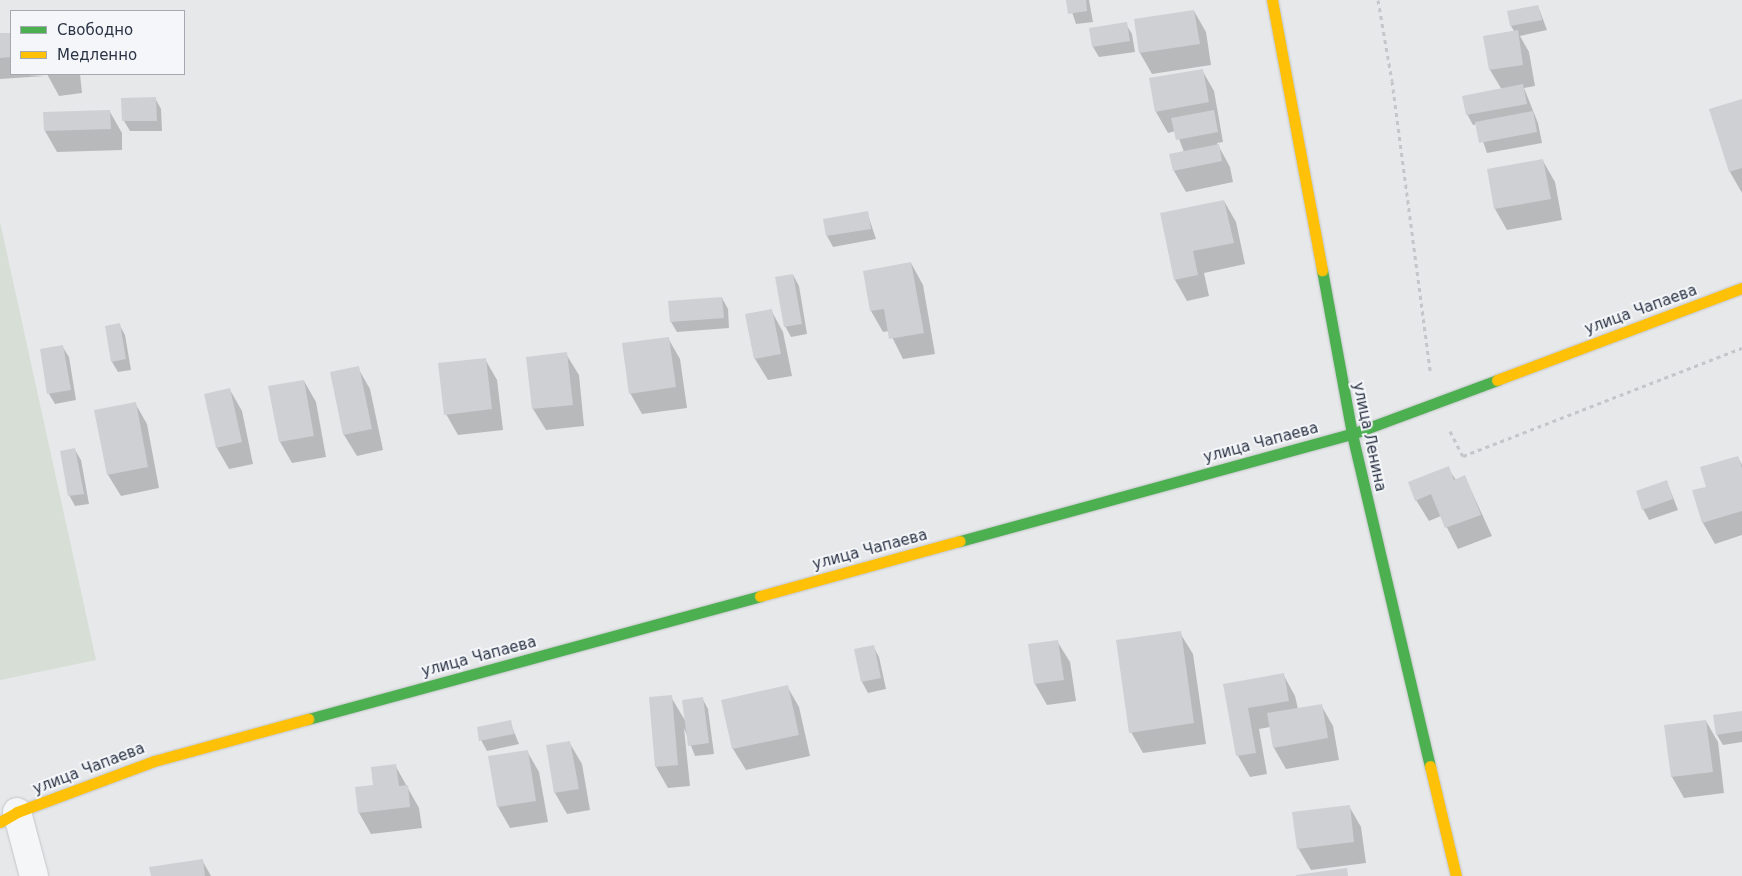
<!DOCTYPE html>
<meta charset="utf-8">
<style>
body{margin:0}
#map{position:relative;width:1742px;height:876px;overflow:hidden;background:#e6e8ea;font-family:"DejaVu Sans",sans-serif}
div>[style]{position:absolute}
[style*='--x']{left:calc(var(--x)*1px);top:calc(var(--y)*1px);width:calc(var(--w)*1px);rotate:calc(var(--a)*1deg)}
.green>*{inset:0;background:#d6ded6}
.shadow>*{inset:0;background:#0003}
.building>*{inset:0;background:#ced0d3}
.path>*{height:3px;margin-top:-1.5px;transform-origin:0;background:repeating-linear-gradient(90deg,#c5c6ca 0 4px,transparent 0 8px)}
.roads{filter:drop-shadow(0 0 1px #c4c6c8) drop-shadow(0 0 1px #c4c6c8)}
.street>*{height:28px;margin:-14px;padding:0 14px;transform-origin:14px;border-radius:14px;background:#f5f6f7}
.fast>*{height:11px;margin:-5.5px;padding:0 5.5px;transform-origin:5.5px;border-radius:5.5px;background:#4caf50}
.slow>*{height:11px;margin:-5.5px;padding:0 5.5px;transform-origin:5.5px;border-radius:5.5px;background:#ffc107}
span{translate:-50% -50%;white-space:nowrap;text-align:center;line-height:1.15;-webkit-text-stroke:4px #f4f6f9;paint-order:stroke}
.street-label{font-size:15px;color:#2b3445}
.legend{position:absolute;left:10px;top:10px;width:175px;height:65px;box-sizing:border-box;background:#f4f6f9;border:1px solid #a4a8b1;margin:0;padding:6px 9px;list-style:none;font-size:15px;color:#2b3445}
.legend li{display:flex;align-items:center;gap:10px;height:25px}
.legend b{width:25px;border:1px solid #a4a8b1}
</style>
<div id="map">
<div class="green">
<div style="clip-path:polygon(0 222px,96px 660px,0 680px)"></div>
</div>
<div class="shadow">
<div style="clip-path:polygon(1068px 0,1089px 0,1093px 22px,1076px 24px)"></div>
<div style="clip-path:polygon(1538px 6px,1547px 30px,1520px 36px,1529px 52px,1535px 86px,1524px 88px,1538px 123px,1542px 143px,1487px 153px,1477px 124px,1473px 125px,1467px 114px,1502px 90px,1490px 70px,1484px 37px,1514px 31px,1511px 26px)"></div>
<div style="clip-path:polygon(1194px 11px,1206px 32px,1211px 65px,1152px 74px,1140px 53px,1135px 20px)"></div>
<div style="clip-path:polygon(1126px 24px,1132px 34px,1135px 52px,1099px 57px,1093px 47px,1090px 29px)"></div>
<div style="clip-path:polygon(11px 34px,11px 74px,45px 76px,0 79px,0 35px)"></div>
<div style="clip-path:polygon(1202px 70px,1214px 91px,1223px 142px,1217px 143px,1230px 167px,1233px 182px,1186px 192px,1174px 171px,1184px 152px,1176px 131px,1168px 133px,1156px 112px)"></div>
<div style="clip-path:polygon(47px 74px,80px 74px,82px 93px,59px 96px)"></div>
<div style="clip-path:polygon(155px 98px,161px 109px,162px 131px,130px 131px,124px 121px)"></div>
<div style="clip-path:polygon(1742px 100px,1742px 193px,1730px 172px,1711px 110px)"></div>
<div style="clip-path:polygon(110px 112px,122px 133px,122px 150px,57px 152px,45px 131px,44px 114px)"></div>
<div style="clip-path:polygon(1543px 161px,1555px 182px,1562px 220px,1507px 230px,1495px 209px)"></div>
<div style="clip-path:polygon(1224px 201px,1236px 222px,1245px 264px,1204px 273px,1209px 296px,1187px 301px,1175px 280px)"></div>
<div style="clip-path:polygon(867px 212px,876px 239px,833px 247px,827px 236px,824px 220px)"></div>
<div style="clip-path:polygon(911px 263px,923px 285px,935px 354px,903px 359px,889px 331px,883px 332px,871px 311px,864px 272px)"></div>
<div style="clip-path:polygon(793px 275px,799px 286px,807px 334px,791px 337px,785px 326px)"></div>
<div style="clip-path:polygon(722px 298px,728px 309px,729px 328px,677px 332px,671px 322px)"></div>
<div style="clip-path:polygon(771px 310px,783px 332px,792px 376px,768px 380px,755px 359px)"></div>
<div style="clip-path:polygon(119px 324px,125px 335px,131px 370px,118px 372px,112px 362px,106px 327px)"></div>
<div style="clip-path:polygon(668px 338px,680px 359px,687px 408px,642px 414px,630px 393px)"></div>
<div style="clip-path:polygon(62px 346px,69px 357px,76px 400px,55px 404px,49px 394px)"></div>
<div style="clip-path:polygon(566px 354px,579px 375px,584px 426px,546px 430px,533px 409px)"></div>
<div style="clip-path:polygon(485px 359px,497px 380px,503px 430px,458px 435px,446px 414px)"></div>
<div style="clip-path:polygon(358px 368px,370px 389px,383px 450px,357px 456px,344px 435px)"></div>
<div style="clip-path:polygon(304px 381px,316px 402px,326px 457px,292px 463px,280px 442px,270px 387px)"></div>
<div style="clip-path:polygon(230px 390px,242px 411px,253px 464px,229px 469px,217px 448px,206px 395px)"></div>
<div style="clip-path:polygon(135px 403px,147px 424px,159px 488px,121px 496px,108px 475px)"></div>
<div style="clip-path:polygon(75px 450px,81px 460px,89px 504px,75px 506px,69px 495px)"></div>
<div style="clip-path:polygon(1738px 457px,1742px 465px,1742px 535px,1715px 544px,1703px 523px,1707px 488px)"></div>
<div style="clip-path:polygon(1448px 468px,1456px 480px,1465px 477px,1492px 536px,1458px 549px,1441px 516px,1429px 521px,1416px 500px)"></div>
<div style="clip-path:polygon(1667px 482px,1678px 510px,1649px 520px,1643px 509px)"></div>
<div style="clip-path:polygon(1180px 633px,1193px 654px,1206px 744px,1143px 753px,1131px 732px)"></div>
<div style="clip-path:polygon(1057px 641px,1070px 662px,1076px 701px,1047px 705px,1035px 684px,1029px 645px)"></div>
<div style="clip-path:polygon(873px 646px,879px 657px,886px 689px,868px 693px,862px 682px,855px 650px)"></div>
<div style="clip-path:polygon(1283px 674px,1295px 696px,1298px 709px,1321px 705px,1333px 726px,1339px 760px,1286px 769px,1274px 748px,1270px 727px,1259px 729px,1267px 774px,1250px 777px,1238px 756px,1225px 685px)"></div>
<div style="clip-path:polygon(787px 686px,799px 707px,810px 756px,746px 770px,733px 749px,723px 701px)"></div>
<div style="clip-path:polygon(671px 697px,686px 722px,702px 698px,708px 709px,714px 754px,695px 756px,684px 728px,690px 786px,668px 788px,656px 767px)"></div>
<div style="clip-path:polygon(1742px 712px,1742px 742px,1723px 745px,1717px 735px)"></div>
<div style="clip-path:polygon(1706px 721px,1718px 742px,1724px 793px,1684px 798px,1672px 777px)"></div>
<div style="clip-path:polygon(510px 722px,519px 744px,487px 751px,481px 740px)"></div>
<div style="clip-path:polygon(569px 742px,582px 764px,590px 810px,567px 814px,555px 793px)"></div>
<div style="clip-path:polygon(527px 751px,539px 772px,548px 822px,510px 828px,498px 807px,490px 757px)"></div>
<div style="clip-path:polygon(395px 765px,419px 808px,422px 828px,371px 834px,359px 813px,356px 788px,375px 786px)"></div>
<div style="clip-path:polygon(1349px 806px,1361px 827px,1366px 863px,1311px 870px,1298px 848px)"></div>
<div style="clip-path:polygon(202px 860px,211px 876px,152px 876px)"></div>
</div>
<div class="building">
<div style="clip-path:polygon(1066px 0,1086px 0,1087px 11px,1068px 14px)"></div>
<div style="clip-path:polygon(1538px 5px,1542px 20px,1510px 26px,1507px 11px)"></div>
<div style="clip-path:polygon(1194px 10px,1200px 44px,1139px 53px,1134px 19px)"></div>
<div style="clip-path:polygon(1127px 22px,1130px 41px,1092px 47px,1089px 28px)"></div>
<div style="clip-path:polygon(1518px 30px,1523px 65px,1489px 70px,1483px 36px)"></div>
<div style="clip-path:polygon(0 33px,11px 33px,11px 57px,0 58px)"></div>
<div style="clip-path:polygon(1203px 69px,1209px 102px,1155px 112px,1149px 78px)"></div>
<div style="clip-path:polygon(1523px 84px,1527px 104px,1466px 115px,1462px 96px)"></div>
<div style="clip-path:polygon(156px 97px,157px 121px,122px 121px,121px 98px)"></div>
<div style="clip-path:polygon(1742px 99px,1742px 168px,1729px 172px,1709px 109px)"></div>
<div style="clip-path:polygon(110px 110px,111px 129px,44px 131px,43px 112px)"></div>
<div style="clip-path:polygon(1214px 110px,1218px 132px,1176px 140px,1171px 118px)"></div>
<div style="clip-path:polygon(1533px 111px,1537px 132px,1479px 143px,1475px 122px)"></div>
<div style="clip-path:polygon(1219px 144px,1222px 161px,1173px 171px,1169px 154px)"></div>
<div style="clip-path:polygon(1543px 159px,1551px 199px,1494px 209px,1487px 169px)"></div>
<div style="clip-path:polygon(1224px 200px,1234px 243px,1193px 251px,1198px 275px,1174px 280px,1160px 213px)"></div>
<div style="clip-path:polygon(868px 211px,871px 229px,826px 236px,823px 219px)"></div>
<div style="clip-path:polygon(911px 262px,924px 333px,889px 339px,884px 309px,870px 311px,863px 271px)"></div>
<div style="clip-path:polygon(793px 274px,802px 324px,784px 327px,775px 277px)"></div>
<div style="clip-path:polygon(722px 297px,724px 318px,670px 322px,668px 301px)"></div>
<div style="clip-path:polygon(772px 309px,781px 354px,754px 359px,745px 314px)"></div>
<div style="clip-path:polygon(120px 323px,126px 359px,111px 362px,105px 326px)"></div>
<div style="clip-path:polygon(669px 337px,676px 387px,629px 394px,622px 343px)"></div>
<div style="clip-path:polygon(63px 345px,71px 390px,47px 394px,40px 349px)"></div>
<div style="clip-path:polygon(567px 352px,573px 405px,532px 409px,526px 357px)"></div>
<div style="clip-path:polygon(486px 358px,492px 409px,444px 415px,438px 363px)"></div>
<div style="clip-path:polygon(359px 366px,372px 429px,343px 435px,330px 372px)"></div>
<div style="clip-path:polygon(304px 380px,314px 436px,279px 442px,268px 386px)"></div>
<div style="clip-path:polygon(230px 388px,242px 442px,216px 448px,204px 394px)"></div>
<div style="clip-path:polygon(136px 402px,148px 467px,107px 475px,94px 410px)"></div>
<div style="clip-path:polygon(75px 448px,84px 494px,68px 496px,60px 451px)"></div>
<div style="clip-path:polygon(1738px 456px,1742px 468px,1742px 511px,1702px 523px,1692px 490px,1706px 487px,1700px 467px)"></div>
<div style="clip-path:polygon(1449px 466px,1454px 480px,1465px 475px,1481px 515px,1445px 528px,1431px 494px,1415px 501px,1408px 482px)"></div>
<div style="clip-path:polygon(1667px 480px,1673px 499px,1642px 510px,1636px 491px)"></div>
<div style="clip-path:polygon(1181px 631px,1194px 723px,1129px 733px,1116px 640px)"></div>
<div style="clip-path:polygon(1058px 640px,1064px 680px,1034px 684px,1028px 644px)"></div>
<div style="clip-path:polygon(874px 645px,881px 678px,861px 682px,854px 649px)"></div>
<div style="clip-path:polygon(1284px 673px,1289px 701px,1248px 708px,1256px 753px,1236px 756px,1223px 684px)"></div>
<div style="clip-path:polygon(788px 685px,799px 735px,732px 749px,721px 700px)"></div>
<div style="clip-path:polygon(672px 695px,678px 765px,655px 767px,649px 697px)"></div>
<div style="clip-path:polygon(703px 697px,709px 743px,688px 746px,682px 700px)"></div>
<div style="clip-path:polygon(1322px 704px,1328px 738px,1273px 748px,1267px 713px)"></div>
<div style="clip-path:polygon(1742px 711px,1742px 731px,1716px 735px,1713px 715px)"></div>
<div style="clip-path:polygon(511px 720px,514px 734px,479px 741px,477px 727px)"></div>
<div style="clip-path:polygon(1706px 720px,1713px 772px,1671px 777px,1664px 725px)"></div>
<div style="clip-path:polygon(570px 741px,579px 789px,554px 793px,546px 745px)"></div>
<div style="clip-path:polygon(528px 750px,536px 801px,497px 807px,488px 756px)"></div>
<div style="clip-path:polygon(396px 764px,399px 786px,408px 785px,410px 807px,358px 813px,355px 787px,373px 785px,371px 767px)"></div>
<div style="clip-path:polygon(1350px 805px,1354px 842px,1297px 849px,1292px 812px)"></div>
<div style="clip-path:polygon(203px 859px,205px 876px,151px 876px,149px 867px)"></div>
<div style="clip-path:polygon(1347px 868px,1348px 876px,1296px 876px,1296px 875px)"></div>
</div>
<div class="path">
<div style="--x:1378;--y:0;--w:82;--a:80.2"></div>
<div style="--x:1392;--y:81;--w:292;--a:82.5"></div>
<div style="--x:1450;--y:431;--w:28;--a:63"></div>
<div style="--x:1463;--y:456;--w:299;--a:-21.2"></div>
</div>
<div class="roads">
<div class="street">
<div style="--x:17;--y:812;--w:66;--a:75.1"></div>
</div>
<div class="fast">
<div style="--x:1322;--y:270;--w:167;--a:79.6"></div>
<div style="--x:1352;--y:434;--w:341;--a:76.8"></div>
<div style="--x:960;--y:541;--w:406;--a:-15.3"></div>
<div style="--x:1352;--y:434;--w:155;--a:-20.4"></div>
<div style="--x:308;--y:719;--w:468;--a:-15.2"></div>
</div>
<div class="slow">
<div style="--x:1272;--y:0;--w:275;--a:79.5"></div>
<div style="--x:1497;--y:380;--w:262;--a:-20.6"></div>
<div style="--x:760;--y:596;--w:207;--a:-15.4"></div>
<div style="--x:1430;--y:766;--w:113;--a:76.7"></div>
<div style="--x:0;--y:822;--w:20;--a:-30"></div>
<div style="--x:17;--y:812;--w:146;--a:-20.4"></div>
<div style="--x:154;--y:761;--w:160;--a:-15.3"></div>
</div>
</div>
<div class="street-label">
<span style="left:1641px;top:310px;rotate:-20deg">улица Чапаева</span>
<span style="left:1369px;top:437px;rotate:78deg">улица Ленина</span>
<span style="left:1261px;top:443px;rotate:-15deg">улица Чапаева</span>
<span style="left:870px;top:550px;rotate:-15deg">улица Чапаева</span>
<span style="left:479px;top:657px;rotate:-15deg">улица Чапаева</span>
<span style="left:89px;top:769px;rotate:-21deg">улица Чапаева</span>
</div>
<ul class="legend">
<li><b style="height:6px;background:#4caf50"></b>Свободно</li>
<li><b style="height:6px;background:#ffc107"></b>Медленно</li>
</ul>
</div>
